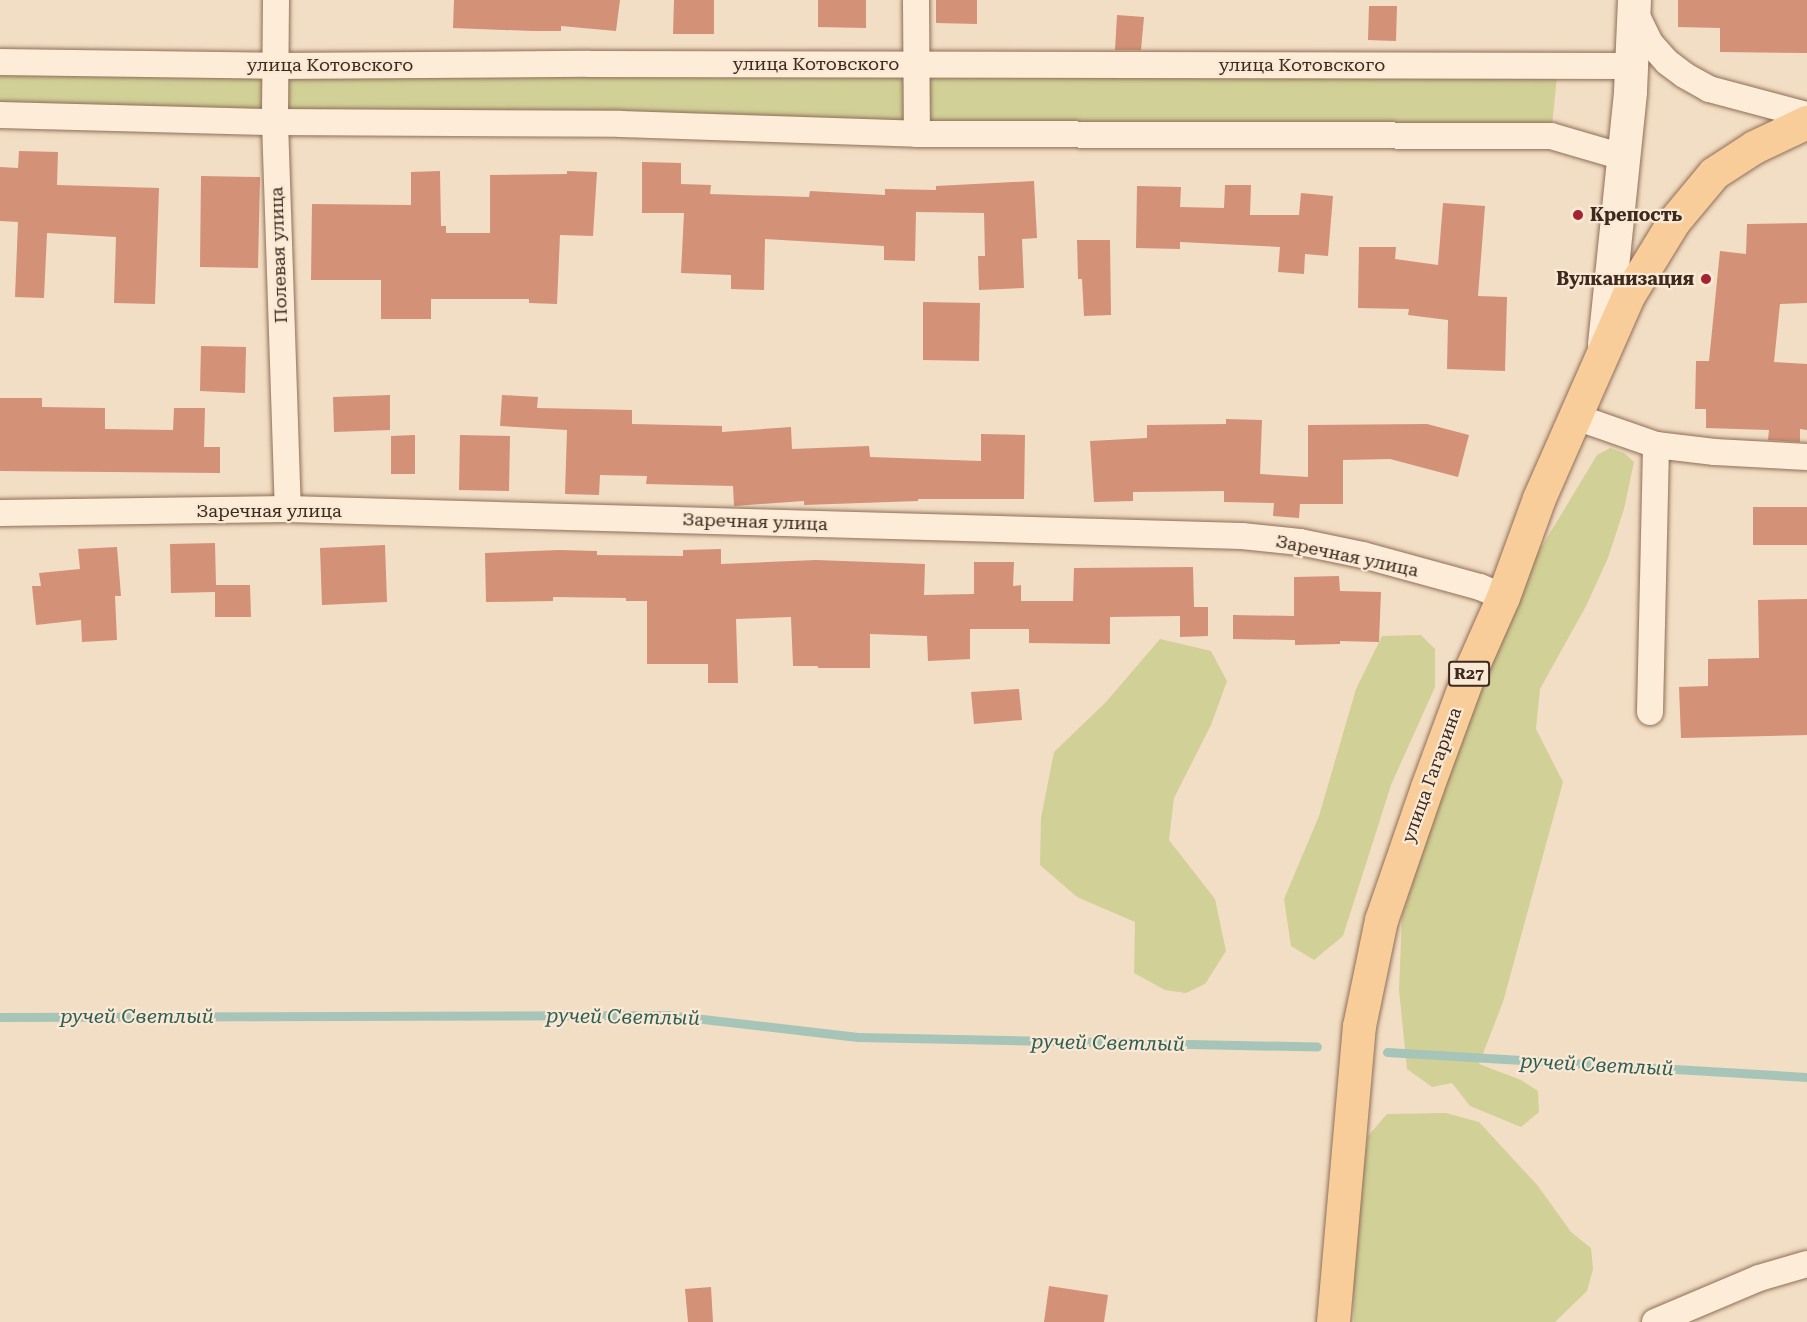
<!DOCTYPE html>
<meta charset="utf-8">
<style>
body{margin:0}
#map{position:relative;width:1807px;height:1322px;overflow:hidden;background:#f2dec4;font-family:"Roboto Serif",serif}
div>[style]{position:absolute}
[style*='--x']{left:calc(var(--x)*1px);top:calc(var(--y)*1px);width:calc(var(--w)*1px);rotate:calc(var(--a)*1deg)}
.green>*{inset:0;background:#d1d097}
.stream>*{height:9px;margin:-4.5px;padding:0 4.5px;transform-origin:4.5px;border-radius:4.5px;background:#a6c5b8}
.building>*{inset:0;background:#d39177}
.roads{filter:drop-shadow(0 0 2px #8f6e58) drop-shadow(0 0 2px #8f6e58)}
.minor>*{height:26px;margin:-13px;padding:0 13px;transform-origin:13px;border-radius:13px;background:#fcecd8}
.tertiary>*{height:33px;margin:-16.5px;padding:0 16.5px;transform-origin:16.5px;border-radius:16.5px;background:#fcecd8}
.primary>*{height:33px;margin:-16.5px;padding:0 16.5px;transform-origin:16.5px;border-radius:16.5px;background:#f8cd99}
.dots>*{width:16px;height:16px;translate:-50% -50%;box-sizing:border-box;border:3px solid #f9e9d4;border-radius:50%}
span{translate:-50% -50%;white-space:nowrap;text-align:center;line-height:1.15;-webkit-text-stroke:4.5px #f9e9d4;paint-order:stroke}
.shield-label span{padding:2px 4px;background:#f9e9d4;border:2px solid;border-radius:4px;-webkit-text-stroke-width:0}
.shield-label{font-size:16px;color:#3d291e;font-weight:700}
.street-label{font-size:18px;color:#3d291e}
.poi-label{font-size:18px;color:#3d291e;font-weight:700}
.left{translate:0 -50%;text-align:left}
.right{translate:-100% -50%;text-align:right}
.water-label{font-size:20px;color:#2c5e54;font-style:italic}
</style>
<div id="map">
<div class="green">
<div style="clip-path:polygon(0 62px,1558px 66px,1551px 136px,0 115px)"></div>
<div style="clip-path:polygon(1610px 448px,1624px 453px,1634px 462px,1624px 509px,1608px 558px,1586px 606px,1540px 689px,1536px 729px,1563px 782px,1503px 1002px,1479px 1064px,1521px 1080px,1538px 1091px,1539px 1112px,1521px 1127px,1470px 1106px,1452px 1083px,1432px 1087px,1407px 1069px,1399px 990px,1402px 916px,1437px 804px,1515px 591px,1597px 455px)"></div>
<div style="clip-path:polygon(1421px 635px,1435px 649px,1435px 687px,1391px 785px,1343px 936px,1314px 960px,1291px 946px,1284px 899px,1319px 816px,1356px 689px,1382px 636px)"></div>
<div style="clip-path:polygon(1160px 639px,1211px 651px,1227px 681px,1211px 725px,1174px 798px,1169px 840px,1215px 899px,1226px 951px,1205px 984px,1186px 993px,1165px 990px,1134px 973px,1135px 922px,1077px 897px,1040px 865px,1041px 818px,1054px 752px,1106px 702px)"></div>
<div style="clip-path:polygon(1446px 1113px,1479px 1122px,1538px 1186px,1571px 1232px,1591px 1248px,1593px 1269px,1587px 1291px,1555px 1322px,1354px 1322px,1352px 1257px,1368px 1136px,1387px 1114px)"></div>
</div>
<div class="stream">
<div style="--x:0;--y:1017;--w:668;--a:-0.17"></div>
<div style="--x:668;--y:1015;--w:191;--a:6.6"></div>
<div style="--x:858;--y:1037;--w:459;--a:1.2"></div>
<div style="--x:1387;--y:1052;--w:421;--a:3.4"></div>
</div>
<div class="building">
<div style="clip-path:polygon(454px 0,620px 0,616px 31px,561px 26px,561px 31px,533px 31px,453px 28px)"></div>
<div style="clip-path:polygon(674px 0,714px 0,714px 34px,673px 34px)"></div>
<div style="clip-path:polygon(818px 0,866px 0,866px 28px,818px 27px)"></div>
<div style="clip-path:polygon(936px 0,977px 0,977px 24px,936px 23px)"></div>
<div style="clip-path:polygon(1678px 0,1807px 0,1807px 53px,1720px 52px,1720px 28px,1678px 27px)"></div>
<div style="clip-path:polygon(1369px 6px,1397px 6px,1396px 41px,1368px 40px)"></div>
<div style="clip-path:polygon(1117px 15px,1144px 17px,1141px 50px,1115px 50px)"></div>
<div style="clip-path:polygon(19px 151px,58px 152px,57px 185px,159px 188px,155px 304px,114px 303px,116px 237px,47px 233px,44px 298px,15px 297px,18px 222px,0 221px,0 167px,18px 168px)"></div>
<div style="clip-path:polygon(642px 162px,681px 163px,681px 184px,711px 185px,710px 194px,809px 197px,810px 191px,885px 195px,885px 189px,936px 190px,936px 186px,1034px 181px,1037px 238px,1022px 239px,1024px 288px,979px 290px,978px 256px,985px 256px,984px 213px,916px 212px,915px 261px,884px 260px,884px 246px,765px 239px,764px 290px,731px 289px,731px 275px,681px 273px,684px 213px,642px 213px)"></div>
<div style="clip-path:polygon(440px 171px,441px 226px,446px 226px,446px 233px,490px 233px,490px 175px,567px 174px,567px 171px,597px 172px,593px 236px,560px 235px,557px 304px,529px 303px,529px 299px,431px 299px,431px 319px,381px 319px,381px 280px,311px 280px,312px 204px,411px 205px,411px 172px)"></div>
<div style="clip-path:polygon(201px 176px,260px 177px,258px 268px,200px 267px)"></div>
<div style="clip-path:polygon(1225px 185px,1251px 185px,1250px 215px,1299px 215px,1301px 193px,1333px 196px,1328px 256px,1305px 254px,1304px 274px,1278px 272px,1280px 247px,1180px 242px,1180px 249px,1136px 248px,1137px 186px,1181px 187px,1180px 207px,1224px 208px)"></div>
<div style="clip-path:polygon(1443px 203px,1485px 206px,1478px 296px,1507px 297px,1505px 371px,1447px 369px,1448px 320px,1408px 315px,1409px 309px,1358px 308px,1359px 247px,1396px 247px,1395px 259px,1438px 265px)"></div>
<div style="clip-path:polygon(1807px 223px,1807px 303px,1780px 304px,1774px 362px,1807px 364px,1807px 430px,1800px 429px,1800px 442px,1768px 440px,1769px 430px,1706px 428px,1706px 409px,1695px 409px,1696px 361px,1709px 361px,1720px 251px,1746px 254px,1747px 224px)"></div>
<div style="clip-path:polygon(1077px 240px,1110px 240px,1111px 315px,1084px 316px,1082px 279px,1078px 279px)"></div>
<div style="clip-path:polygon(923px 302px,980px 303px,979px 361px,923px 360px)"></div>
<div style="clip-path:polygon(201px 346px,246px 347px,245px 393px,200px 391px)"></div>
<div style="clip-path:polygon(390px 395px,390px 430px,334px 432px,333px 397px)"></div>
<div style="clip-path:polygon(502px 395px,538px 397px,537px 408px,632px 410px,632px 424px,722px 426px,722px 432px,791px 427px,792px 449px,869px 446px,870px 457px,981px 461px,981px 434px,1025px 435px,1024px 499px,918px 499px,918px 501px,804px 505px,804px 501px,734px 506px,733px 486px,646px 484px,647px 476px,600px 475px,599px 495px,565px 494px,567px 430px,500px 426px)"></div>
<div style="clip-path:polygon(0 398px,42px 398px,42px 407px,105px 408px,105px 429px,173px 430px,174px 408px,205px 408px,204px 447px,220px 447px,220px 473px,0 471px)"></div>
<div style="clip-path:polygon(1226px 419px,1262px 420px,1260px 474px,1308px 477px,1308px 425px,1427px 424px,1469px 435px,1458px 477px,1390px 459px,1343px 460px,1343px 504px,1300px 504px,1299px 518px,1273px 516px,1274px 503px,1224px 502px,1224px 491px,1133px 492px,1133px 501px,1094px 502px,1090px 441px,1147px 438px,1147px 425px,1226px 424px)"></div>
<div style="clip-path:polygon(415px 435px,415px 474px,391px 474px,391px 436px)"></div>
<div style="clip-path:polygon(460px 435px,510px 436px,509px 491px,459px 490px)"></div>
<div style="clip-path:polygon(1753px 507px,1807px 507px,1807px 545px,1753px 545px)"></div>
<div style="clip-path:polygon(215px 543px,216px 585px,250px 585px,251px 617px,215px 617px,215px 592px,171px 593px,170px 544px)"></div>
<div style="clip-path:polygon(385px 545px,387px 602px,322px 605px,320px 548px)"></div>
<div style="clip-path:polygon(117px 547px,121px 596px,115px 596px,117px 640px,82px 642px,81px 620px,36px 625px,32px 586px,41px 586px,39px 573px,80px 569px,78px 549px)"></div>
<div style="clip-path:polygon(721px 549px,721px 564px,816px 560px,925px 564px,924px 595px,974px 594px,974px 562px,1014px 562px,1013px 586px,1021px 585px,1021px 601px,1073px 601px,1074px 568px,1193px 567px,1194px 607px,1208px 607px,1208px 636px,1180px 637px,1180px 616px,1110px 617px,1110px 644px,1029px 643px,1029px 629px,970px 629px,970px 659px,928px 661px,927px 636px,870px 634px,870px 668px,818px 668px,818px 666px,793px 666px,791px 617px,736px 619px,738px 683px,708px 683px,708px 664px,647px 664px,647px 601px,626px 601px,626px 598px,553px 597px,553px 601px,486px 602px,485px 553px,559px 550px,597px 551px,597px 555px,683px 556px,683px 550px)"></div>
<div style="clip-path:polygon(1339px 576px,1340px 591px,1381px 592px,1379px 642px,1340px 641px,1340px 644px,1295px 645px,1295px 640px,1233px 639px,1233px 615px,1294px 616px,1294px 577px)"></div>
<div style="clip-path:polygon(1807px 599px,1807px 735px,1681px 738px,1679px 687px,1708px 686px,1708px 659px,1759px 658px,1758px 600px)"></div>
<div style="clip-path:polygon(1019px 689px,1022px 720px,974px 724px,971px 692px)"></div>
<div style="clip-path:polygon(1049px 1286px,1108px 1295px,1104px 1322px,1044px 1322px)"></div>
<div style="clip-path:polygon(711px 1287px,713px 1322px,688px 1322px,685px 1289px)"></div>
</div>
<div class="roads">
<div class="minor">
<div style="--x:276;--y:0;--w:122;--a:90.5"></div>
<div style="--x:275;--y:122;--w:387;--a:88.1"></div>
<div style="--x:916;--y:0;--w:134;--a:89.6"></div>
<div style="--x:1634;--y:10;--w:37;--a:64"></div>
<div style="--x:1650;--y:43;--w:25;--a:48"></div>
<div style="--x:1667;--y:62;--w:21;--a:37"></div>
<div style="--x:1684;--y:75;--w:29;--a:29"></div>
<div style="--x:1709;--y:89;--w:101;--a:14.9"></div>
<div style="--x:0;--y:62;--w:274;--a:0.8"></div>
<div style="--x:274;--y:66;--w:315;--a:-0.4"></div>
<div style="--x:589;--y:64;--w:1042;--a:0.11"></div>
<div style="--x:0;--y:115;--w:275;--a:1.5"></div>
<div style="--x:275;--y:122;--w:346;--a:0.3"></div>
<div style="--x:621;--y:124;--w:296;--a:1.9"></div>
<div style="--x:917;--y:134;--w:634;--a:0.18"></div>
<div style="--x:1551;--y:136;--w:75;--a:16.3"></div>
<div style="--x:1576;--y:417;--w:85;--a:19.3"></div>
<div style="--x:1656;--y:445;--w:59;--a:6.8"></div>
<div style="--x:1715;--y:452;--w:92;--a:3.1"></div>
<div style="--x:0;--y:513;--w:288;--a:-0.8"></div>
<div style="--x:288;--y:509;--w:954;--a:1.62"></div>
<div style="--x:1242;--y:536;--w:58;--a:5.9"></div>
<div style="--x:1300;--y:542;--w:64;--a:11.7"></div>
<div style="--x:1363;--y:555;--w:121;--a:15.3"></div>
<div style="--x:1480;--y:587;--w:25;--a:23"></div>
<div style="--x:1650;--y:712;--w:267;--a:-88.7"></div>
<div style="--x:1655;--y:1322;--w:113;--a:-22.9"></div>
<div style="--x:1759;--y:1278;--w:50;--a:-16.3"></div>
</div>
<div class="tertiary">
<div style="--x:1604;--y:344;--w:254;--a:-84.1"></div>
<div style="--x:1630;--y:91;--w:91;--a:-87.5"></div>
</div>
<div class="primary">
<div style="--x:1333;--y:1322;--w:297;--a:-85"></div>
<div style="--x:1359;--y:1026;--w:108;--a:-78.3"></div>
<div style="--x:1381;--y:920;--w:141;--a:-70.9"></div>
<div style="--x:1427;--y:787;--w:118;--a:-69.7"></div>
<div style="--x:1468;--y:676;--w:86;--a:-66.1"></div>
<div style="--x:1503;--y:597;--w:105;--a:-70"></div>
<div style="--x:1539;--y:498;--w:221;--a:-66.2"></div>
<div style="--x:1628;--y:296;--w:88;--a:-58.5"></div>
<div style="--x:1674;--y:221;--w:62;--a:-50.2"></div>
<div style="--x:1714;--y:173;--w:48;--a:-33"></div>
<div style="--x:1754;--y:147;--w:59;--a:-25.3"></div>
</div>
</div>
<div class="dots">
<div style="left:1578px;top:215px;background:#a32335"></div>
<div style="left:1706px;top:279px;background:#a32335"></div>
</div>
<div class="shield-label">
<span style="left:1469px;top:674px">R27</span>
</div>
<div class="street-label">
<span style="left:816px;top:64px">улица Котовского</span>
<span style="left:330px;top:65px">улица Котовского</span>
<span style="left:1302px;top:65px">улица Котовского</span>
<span style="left:279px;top:255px;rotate:-92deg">Полевая улица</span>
<span style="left:269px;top:511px">Заречная улица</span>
<span style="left:755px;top:522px;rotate:2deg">Заречная улица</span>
<span style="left:1347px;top:556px;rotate:12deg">Заречная улица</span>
<span style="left:1432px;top:775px;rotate:-70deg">улица Гагарина</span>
</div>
<div class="poi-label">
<span class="left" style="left:1590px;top:215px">Крепость</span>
<span class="right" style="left:1694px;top:279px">Вулканизация</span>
</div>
<div class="water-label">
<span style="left:137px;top:1016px">ручей Светлый</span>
<span style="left:623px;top:1017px;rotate:1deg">ручей Светлый</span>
<span style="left:1108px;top:1043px;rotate:1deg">ручей Светлый</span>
<span style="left:1597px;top:1065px;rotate:3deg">ручей Светлый</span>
</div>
</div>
